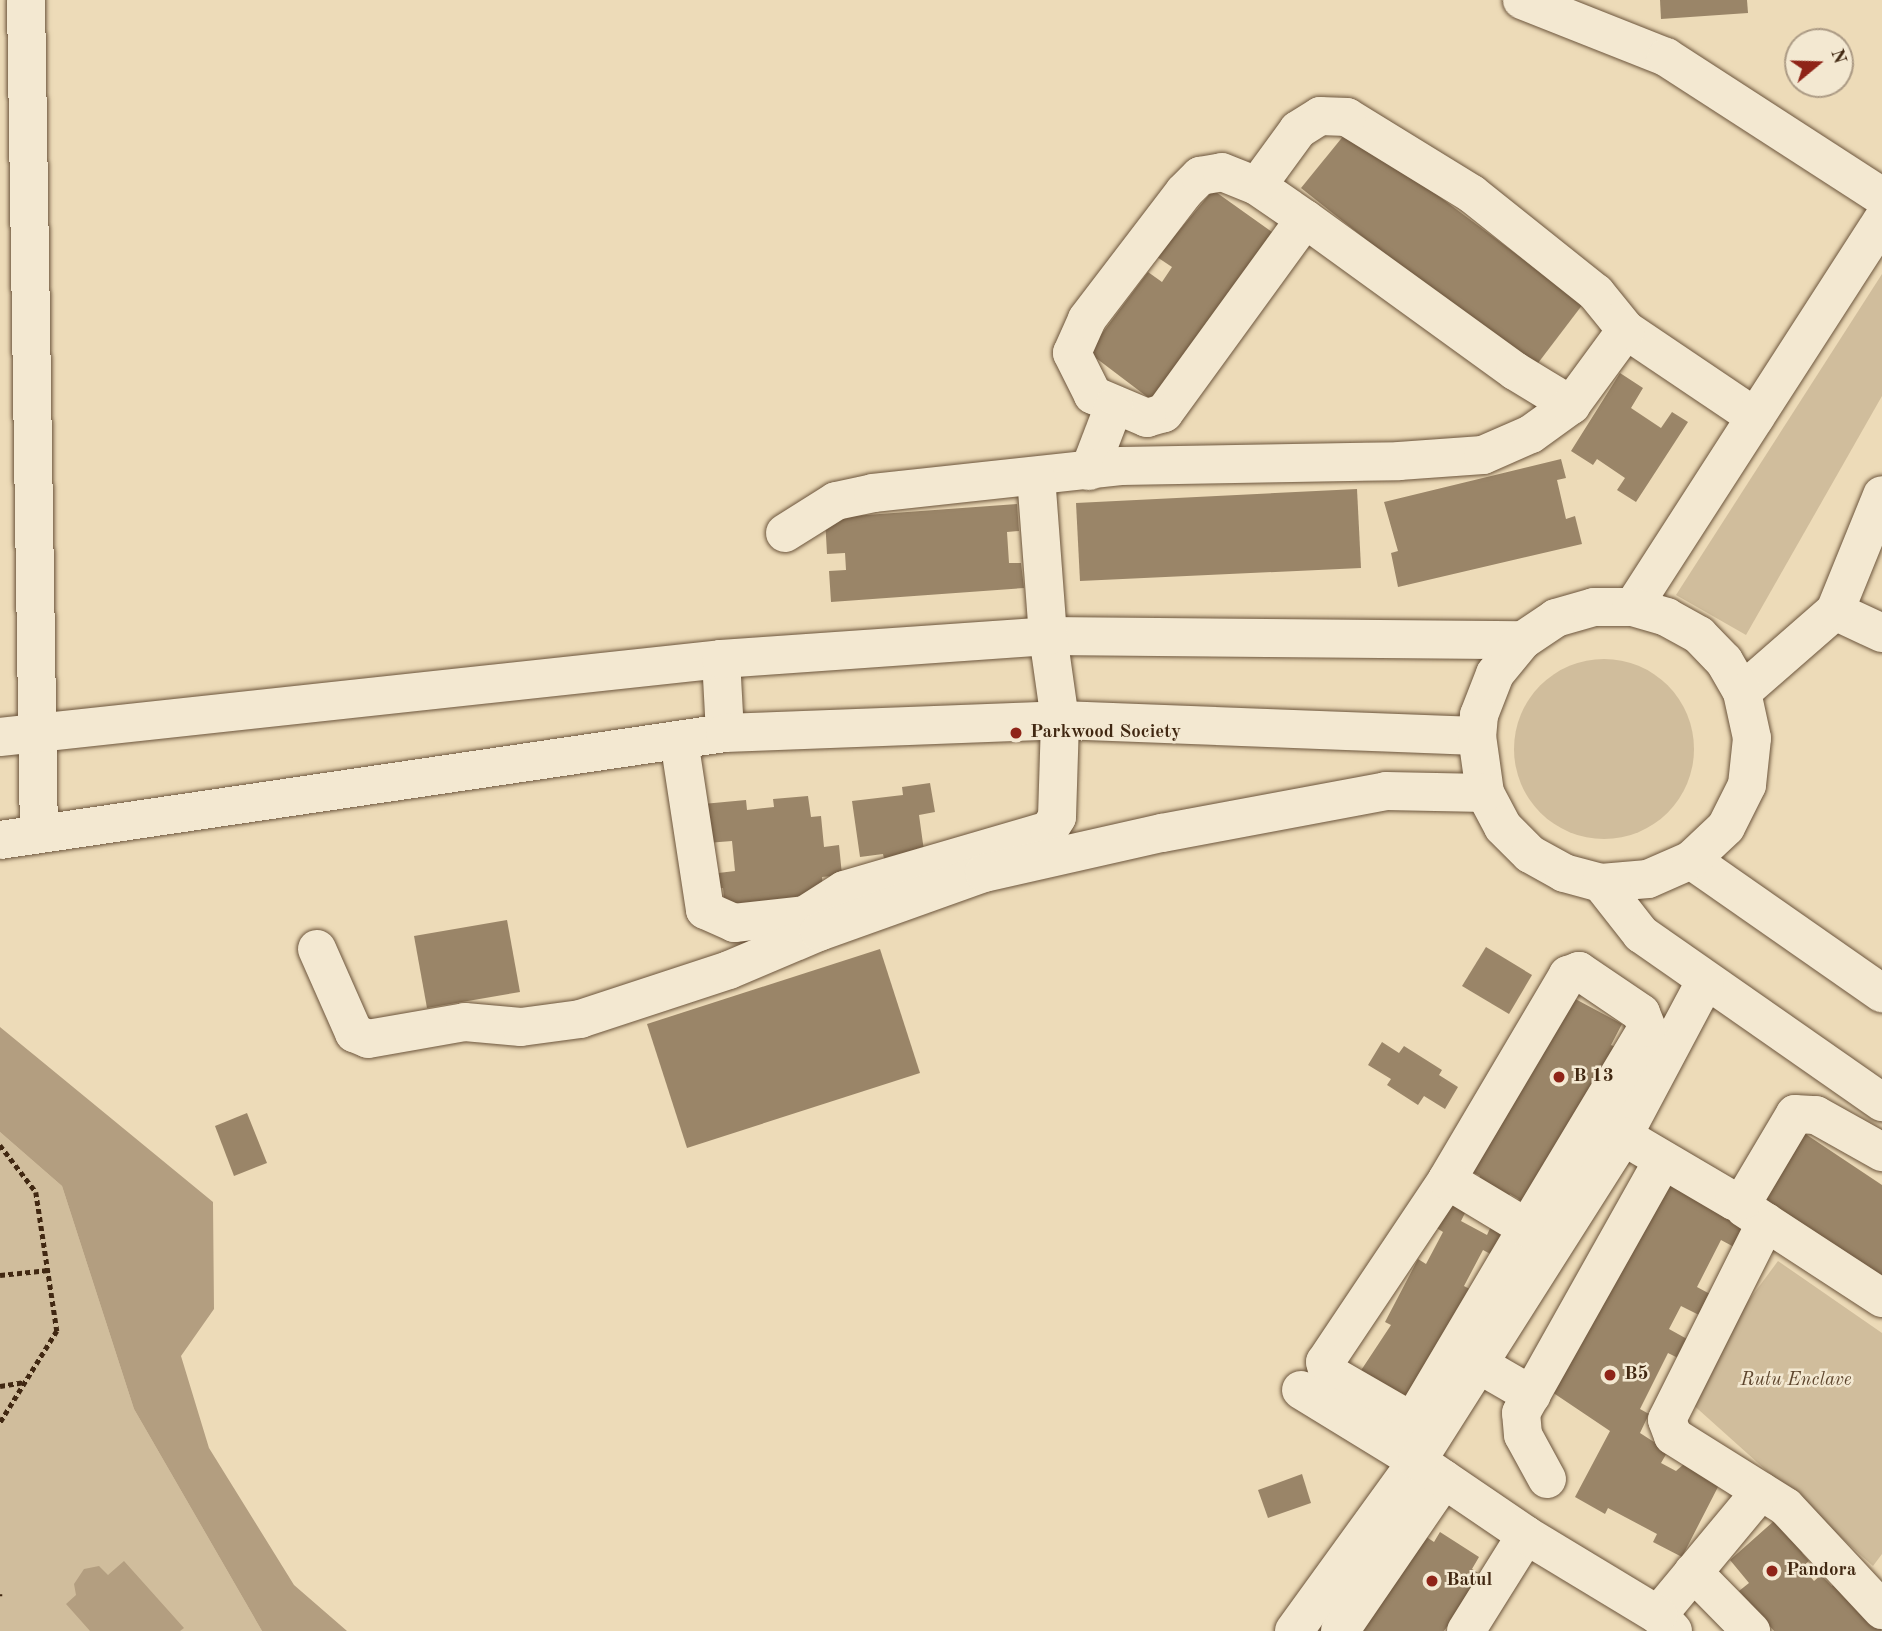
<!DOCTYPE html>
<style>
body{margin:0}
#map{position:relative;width:1882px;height:1631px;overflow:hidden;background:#eddbb8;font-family:"Old Standard TT",serif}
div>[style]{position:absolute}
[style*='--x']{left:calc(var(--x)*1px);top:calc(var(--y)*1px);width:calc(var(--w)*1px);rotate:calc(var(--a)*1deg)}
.green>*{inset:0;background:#d0bd9c}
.round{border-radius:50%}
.water>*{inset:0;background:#b39e80}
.building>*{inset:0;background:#9a8568}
.path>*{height:4.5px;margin-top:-2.25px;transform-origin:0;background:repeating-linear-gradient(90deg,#412812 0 5px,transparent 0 8.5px)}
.roads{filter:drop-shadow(0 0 2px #6c553c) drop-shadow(0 0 2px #6c553c)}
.minor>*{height:38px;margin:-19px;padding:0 19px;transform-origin:19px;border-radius:19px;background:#f3e8d1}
.dots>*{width:19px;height:19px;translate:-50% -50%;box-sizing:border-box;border:4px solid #f3e8d1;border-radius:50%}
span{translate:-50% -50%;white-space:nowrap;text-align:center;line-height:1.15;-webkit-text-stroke:5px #f3e8d1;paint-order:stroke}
.poi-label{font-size:19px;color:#412812;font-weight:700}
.left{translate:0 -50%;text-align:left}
.park-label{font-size:19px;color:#5e462e;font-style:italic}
.north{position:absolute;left:1784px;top:28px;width:70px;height:70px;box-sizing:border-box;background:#f3e8d1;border:2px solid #ac9b85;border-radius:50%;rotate:71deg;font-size:19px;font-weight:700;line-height:28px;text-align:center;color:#412812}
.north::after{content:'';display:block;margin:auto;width:24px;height:32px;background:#8f2418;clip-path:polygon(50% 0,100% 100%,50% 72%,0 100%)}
</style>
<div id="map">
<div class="green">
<div style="clip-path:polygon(1882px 274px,1882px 396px,1746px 635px,1676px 595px)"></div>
<div class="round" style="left:1514px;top:659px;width:180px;height:180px"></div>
<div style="clip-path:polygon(0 1132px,62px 1186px,134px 1409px,262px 1631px,0 1631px)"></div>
<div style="clip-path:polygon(1778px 1261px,1882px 1333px,1882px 1554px,1873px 1566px,1680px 1393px)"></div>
</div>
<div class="water">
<div style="clip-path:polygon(0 1027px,213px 1202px,214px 1309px,181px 1356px,209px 1448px,294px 1585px,347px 1631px,262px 1631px,134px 1409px,62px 1186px,0 1132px)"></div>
<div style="clip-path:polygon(124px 1561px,184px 1628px,180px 1631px,90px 1631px,66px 1604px,76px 1595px,74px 1584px,84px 1569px,99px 1566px,108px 1575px)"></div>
</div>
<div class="building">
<div style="clip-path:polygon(1660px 0,1747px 0,1748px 13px,1661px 19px)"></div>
<div style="clip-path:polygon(1349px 129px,1583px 304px,1532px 371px,1301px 188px)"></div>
<div style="clip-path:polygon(1213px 190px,1279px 237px,1154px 402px,1088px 352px,1148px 272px,1162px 282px,1172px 267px,1157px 257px)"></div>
<div style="clip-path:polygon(1620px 373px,1643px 388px,1631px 408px,1661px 428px,1672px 412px,1688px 422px,1636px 502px,1617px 490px,1625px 478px,1597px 459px,1593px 465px,1571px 451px)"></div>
<div style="clip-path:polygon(1561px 459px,1566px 478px,1557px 480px,1566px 519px,1575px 516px,1582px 544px,1398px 587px,1391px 553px,1398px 551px,1384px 502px)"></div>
<div style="clip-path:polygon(1357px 489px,1361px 568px,1080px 581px,1076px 503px)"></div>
<div style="clip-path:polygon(1017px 504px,1019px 531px,1007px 532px,1009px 563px,1021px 563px,1024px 588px,831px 602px,829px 571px,846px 570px,845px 553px,827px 554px,825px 518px)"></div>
<div style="clip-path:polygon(930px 783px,935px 812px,919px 815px,925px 858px,885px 863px,883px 854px,860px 857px,852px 801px,903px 795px,902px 787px)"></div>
<div style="clip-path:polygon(808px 796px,811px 817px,821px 816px,824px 847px,839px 845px,842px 875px,822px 877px,824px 902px,725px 906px,723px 888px,711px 889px,710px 874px,735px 871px,732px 841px,707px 843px,703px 804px,746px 800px,747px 810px,774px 807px,773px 799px)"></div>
<div style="clip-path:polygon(507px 920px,520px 992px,427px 1008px,414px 936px)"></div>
<div style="clip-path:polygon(1486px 947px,1532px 975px,1509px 1014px,1462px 986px)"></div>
<div style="clip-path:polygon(880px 949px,920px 1073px,687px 1148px,647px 1024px)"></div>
<div style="clip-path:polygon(1566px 994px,1622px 1024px,1611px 1045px,1618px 1048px,1527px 1204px,1510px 1194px,1506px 1201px,1475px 1185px,1480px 1176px,1473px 1172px)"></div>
<div style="clip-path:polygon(1382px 1042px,1399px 1053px,1404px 1046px,1442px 1070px,1439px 1075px,1458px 1087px,1445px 1109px,1424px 1096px,1418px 1105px,1387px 1085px,1391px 1079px,1368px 1065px)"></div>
<div style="clip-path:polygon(247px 1113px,267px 1163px,234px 1176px,215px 1126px)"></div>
<div style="clip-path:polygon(1801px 1131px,1882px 1185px,1882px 1277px,1759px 1195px)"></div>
<div style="clip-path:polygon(1672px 1177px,1746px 1226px,1734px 1247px,1721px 1240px,1697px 1287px,1710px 1294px,1699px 1315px,1681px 1306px,1669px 1329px,1687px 1339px,1678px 1358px,1668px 1353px,1640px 1409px,1649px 1414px,1640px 1433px,1668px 1451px,1661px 1463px,1676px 1471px,1685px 1463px,1719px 1485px,1682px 1557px,1653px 1542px,1657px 1534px,1608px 1508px,1605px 1514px,1575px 1497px,1610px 1431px,1552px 1392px)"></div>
<div style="clip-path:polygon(1448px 1202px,1466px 1211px,1461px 1221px,1487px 1235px,1492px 1224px,1507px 1232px,1494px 1256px,1483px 1250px,1464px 1286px,1475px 1292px,1413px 1412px,1354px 1381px,1391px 1325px,1385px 1322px,1418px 1259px,1426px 1264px,1443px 1232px,1435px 1227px)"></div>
<div style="clip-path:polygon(1302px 1474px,1311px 1503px,1268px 1518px,1258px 1490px)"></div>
<div style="clip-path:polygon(1783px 1513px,1811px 1545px,1802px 1553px,1809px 1561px,1802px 1567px,1814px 1581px,1821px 1575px,1832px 1586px,1840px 1578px,1882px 1631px,1774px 1631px,1739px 1591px,1749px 1583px,1730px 1560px)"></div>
<div style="clip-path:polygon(1440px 1532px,1479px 1557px,1472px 1569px,1483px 1576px,1444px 1631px,1347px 1631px,1425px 1536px,1434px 1542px)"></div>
</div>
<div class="path">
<div style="--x:0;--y:1145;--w:59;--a:52.5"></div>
<div style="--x:36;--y:1192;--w:141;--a:81.4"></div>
<div style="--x:57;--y:1331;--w:108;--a:121.8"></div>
<div style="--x:0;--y:1275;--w:49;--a:-5.8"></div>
<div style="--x:0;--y:1386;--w:25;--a:-9"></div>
<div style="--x:0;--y:1594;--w:2;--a:90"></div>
</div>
<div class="roads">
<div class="minor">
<div style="--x:26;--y:0;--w:834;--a:89.11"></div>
<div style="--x:1522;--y:0;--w:155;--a:21.6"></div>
<div style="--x:1666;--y:57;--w:257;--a:32.9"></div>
<div style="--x:1305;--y:219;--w:240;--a:126"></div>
<div style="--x:1164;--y:413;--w:18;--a:164"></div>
<div style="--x:1147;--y:418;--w:59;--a:-156.9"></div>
<div style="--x:1093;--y:395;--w:47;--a:-116.6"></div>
<div style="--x:1072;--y:353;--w:37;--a:-66"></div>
<div style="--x:1087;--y:319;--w:160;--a:-52.6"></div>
<div style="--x:1184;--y:192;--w:23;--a:-45"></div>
<div style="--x:1200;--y:176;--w:22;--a:-10"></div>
<div style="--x:1222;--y:172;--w:38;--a:22"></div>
<div style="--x:1257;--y:186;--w:58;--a:34.5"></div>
<div style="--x:1305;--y:219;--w:259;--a:35.9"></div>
<div style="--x:1515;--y:371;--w:66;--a:31.3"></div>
<div style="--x:1626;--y:330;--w:156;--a:34"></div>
<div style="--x:1089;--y:471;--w:70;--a:-69"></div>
<div style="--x:785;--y:533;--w:60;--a:-32.1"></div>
<div style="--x:836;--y:501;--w:38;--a:-12"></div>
<div style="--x:873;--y:493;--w:249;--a:-6.2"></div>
<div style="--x:1121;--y:466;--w:278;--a:-1"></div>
<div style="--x:1399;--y:461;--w:84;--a:-4.1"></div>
<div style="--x:1483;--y:455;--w:52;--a:-23.6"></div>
<div style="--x:1531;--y:434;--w:49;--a:-35.9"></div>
<div style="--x:1571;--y:405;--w:93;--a:-53.7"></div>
<div style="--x:1626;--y:330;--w:48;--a:-129"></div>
<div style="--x:1596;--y:293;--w:159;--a:-141.4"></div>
<div style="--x:1472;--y:194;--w:147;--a:-148.4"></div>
<div style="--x:1347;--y:117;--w:27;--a:-178"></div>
<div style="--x:1320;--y:116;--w:26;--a:148"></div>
<div style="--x:1298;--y:130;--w:69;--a:126.2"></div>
<div style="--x:1633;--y:607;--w:460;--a:-57.2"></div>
<div style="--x:1835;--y:611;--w:52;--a:25.1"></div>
<div style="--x:721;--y:659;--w:74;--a:86.9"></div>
<div style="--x:1742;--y:692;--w:123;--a:-41.1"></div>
<div style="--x:1835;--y:611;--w:125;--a:-67.9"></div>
<div style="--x:0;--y:737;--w:725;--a:-6.17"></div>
<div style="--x:721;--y:659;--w:328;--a:-4"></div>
<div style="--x:1048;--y:636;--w:475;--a:0.5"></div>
<div style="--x:679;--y:740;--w:172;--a:81.3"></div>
<div style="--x:705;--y:910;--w:32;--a:24"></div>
<div style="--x:734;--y:923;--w:71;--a:-6.4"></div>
<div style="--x:805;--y:915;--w:46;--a:-32.7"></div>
<div style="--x:844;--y:890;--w:214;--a:-16.3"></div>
<div style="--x:1049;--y:830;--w:15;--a:-58"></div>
<div style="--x:1057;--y:817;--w:97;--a:-88.2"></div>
<div style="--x:1060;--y:720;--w:85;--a:-98.1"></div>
<div style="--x:1048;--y:636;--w:159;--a:-94.3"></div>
<div style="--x:0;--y:840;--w:733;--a:-8.4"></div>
<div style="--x:725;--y:733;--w:335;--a:-2.2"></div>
<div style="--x:1060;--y:720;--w:417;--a:2.2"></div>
<div style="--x:1691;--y:860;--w:233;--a:34.9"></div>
<div style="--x:1601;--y:883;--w:47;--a:-4.9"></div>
<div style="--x:1648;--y:879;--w:47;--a:-23.8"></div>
<div style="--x:1691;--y:860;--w:48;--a:-43.3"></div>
<div style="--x:1726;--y:827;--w:47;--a:-63.4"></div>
<div style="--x:1747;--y:785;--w:47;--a:-83.9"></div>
<div style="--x:1752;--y:738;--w:47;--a:-102.3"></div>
<div style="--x:1742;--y:692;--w:36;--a:-120"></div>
<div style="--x:1724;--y:661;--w:36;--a:-134"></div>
<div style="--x:1699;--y:635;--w:37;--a:-151"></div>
<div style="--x:1667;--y:617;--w:35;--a:-164"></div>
<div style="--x:1633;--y:607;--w:39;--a:180"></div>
<div style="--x:1594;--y:607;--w:40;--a:164"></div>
<div style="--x:1556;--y:618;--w:40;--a:146"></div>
<div style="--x:1523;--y:640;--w:44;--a:129.5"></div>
<div style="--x:1495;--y:674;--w:44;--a:111.3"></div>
<div style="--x:1479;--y:715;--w:21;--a:95"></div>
<div style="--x:1477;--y:736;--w:58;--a:82"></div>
<div style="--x:1485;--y:793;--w:38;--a:62"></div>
<div style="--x:1503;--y:827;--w:38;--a:45"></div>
<div style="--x:1530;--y:854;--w:39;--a:29"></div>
<div style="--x:1564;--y:873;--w:38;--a:15"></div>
<div style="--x:1601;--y:883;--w:65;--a:51.9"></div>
<div style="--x:1641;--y:934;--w:294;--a:34.9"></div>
<div style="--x:317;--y:949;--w:92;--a:66.2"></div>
<div style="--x:354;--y:1033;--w:15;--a:23"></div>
<div style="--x:368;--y:1039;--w:98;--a:-9.9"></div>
<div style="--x:465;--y:1022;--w:56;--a:5.1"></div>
<div style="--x:521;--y:1027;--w:60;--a:-7.7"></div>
<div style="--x:580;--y:1019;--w:157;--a:-18.2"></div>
<div style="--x:729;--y:970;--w:98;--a:-22.9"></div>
<div style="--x:819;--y:932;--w:175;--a:-19.7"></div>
<div style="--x:984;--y:873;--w:182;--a:-12.7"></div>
<div style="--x:1162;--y:833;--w:228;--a:-10.6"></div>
<div style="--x:1386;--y:791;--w:99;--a:1.2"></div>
<div style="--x:1623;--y:1136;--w:174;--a:-62"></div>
<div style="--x:1447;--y:1180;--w:219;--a:123.8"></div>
<div style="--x:1325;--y:1362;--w:11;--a:75"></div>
<div style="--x:1328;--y:1373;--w:90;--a:30"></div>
<div style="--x:1406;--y:1418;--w:12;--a:-20"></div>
<div style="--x:1417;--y:1414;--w:216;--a:-59.4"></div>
<div style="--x:1527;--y:1228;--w:233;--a:-59"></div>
<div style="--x:1647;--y:1028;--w:16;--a:-112"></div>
<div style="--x:1641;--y:1013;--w:75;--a:-145.9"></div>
<div style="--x:1579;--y:971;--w:12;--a:160"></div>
<div style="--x:1568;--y:975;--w:238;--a:120.6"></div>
<div style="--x:1447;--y:1180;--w:93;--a:31"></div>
<div style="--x:1527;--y:1228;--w:31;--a:29"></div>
<div style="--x:1744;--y:1208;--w:165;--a:33.1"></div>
<div style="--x:1766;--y:1222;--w:221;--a:116.6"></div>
<div style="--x:1667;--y:1420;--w:17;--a:69"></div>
<div style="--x:1673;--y:1436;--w:133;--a:32.1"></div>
<div style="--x:1786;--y:1507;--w:141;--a:47"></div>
<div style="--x:1478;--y:1364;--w:62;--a:29.9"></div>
<div style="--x:1547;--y:1479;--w:50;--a:-118.6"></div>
<div style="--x:1523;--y:1435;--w:22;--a:-95"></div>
<div style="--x:1521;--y:1413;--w:290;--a:-60.7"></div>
<div style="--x:1693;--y:1572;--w:83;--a:45.5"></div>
<div style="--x:1658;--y:1615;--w:161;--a:-50.3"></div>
<div style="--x:1294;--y:1631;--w:210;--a:-54.1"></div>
<div style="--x:1417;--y:1461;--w:136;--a:-148.5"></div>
<div style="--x:1340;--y:1631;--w:184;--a:-55.6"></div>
<div style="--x:1466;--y:1631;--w:113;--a:-58"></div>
<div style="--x:1673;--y:1631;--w:22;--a:-133"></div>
<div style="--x:1658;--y:1615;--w:154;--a:-148.8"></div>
<div style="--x:1526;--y:1535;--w:132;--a:-145.8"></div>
<div style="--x:1417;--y:1461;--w:385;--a:-57.6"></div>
<div style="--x:1623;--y:1136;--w:129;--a:30.4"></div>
<div style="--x:1734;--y:1201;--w:10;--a:-6"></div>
<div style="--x:1744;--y:1200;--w:100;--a:-59.3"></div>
<div style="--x:1795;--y:1114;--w:21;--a:3"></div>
<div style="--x:1816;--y:1115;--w:76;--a:29.3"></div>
</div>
</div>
<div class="dots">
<div style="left:1016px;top:733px;background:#8f2418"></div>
<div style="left:1559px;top:1077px;background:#8f2418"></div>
<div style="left:1610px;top:1375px;background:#8f2418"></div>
<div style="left:1772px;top:1571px;background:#8f2418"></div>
<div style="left:1432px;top:1581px;background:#8f2418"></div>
</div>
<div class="poi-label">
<span class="left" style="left:1030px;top:733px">Parkwood Society</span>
<span class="left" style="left:1573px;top:1077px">B 13</span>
<span class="left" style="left:1624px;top:1375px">B5</span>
<span class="left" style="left:1786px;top:1571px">Pandora</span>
<span class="left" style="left:1446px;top:1581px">Batul</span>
</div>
<div class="park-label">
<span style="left:1796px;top:1381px">Rutu Enclave</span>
</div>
<div class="north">N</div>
</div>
